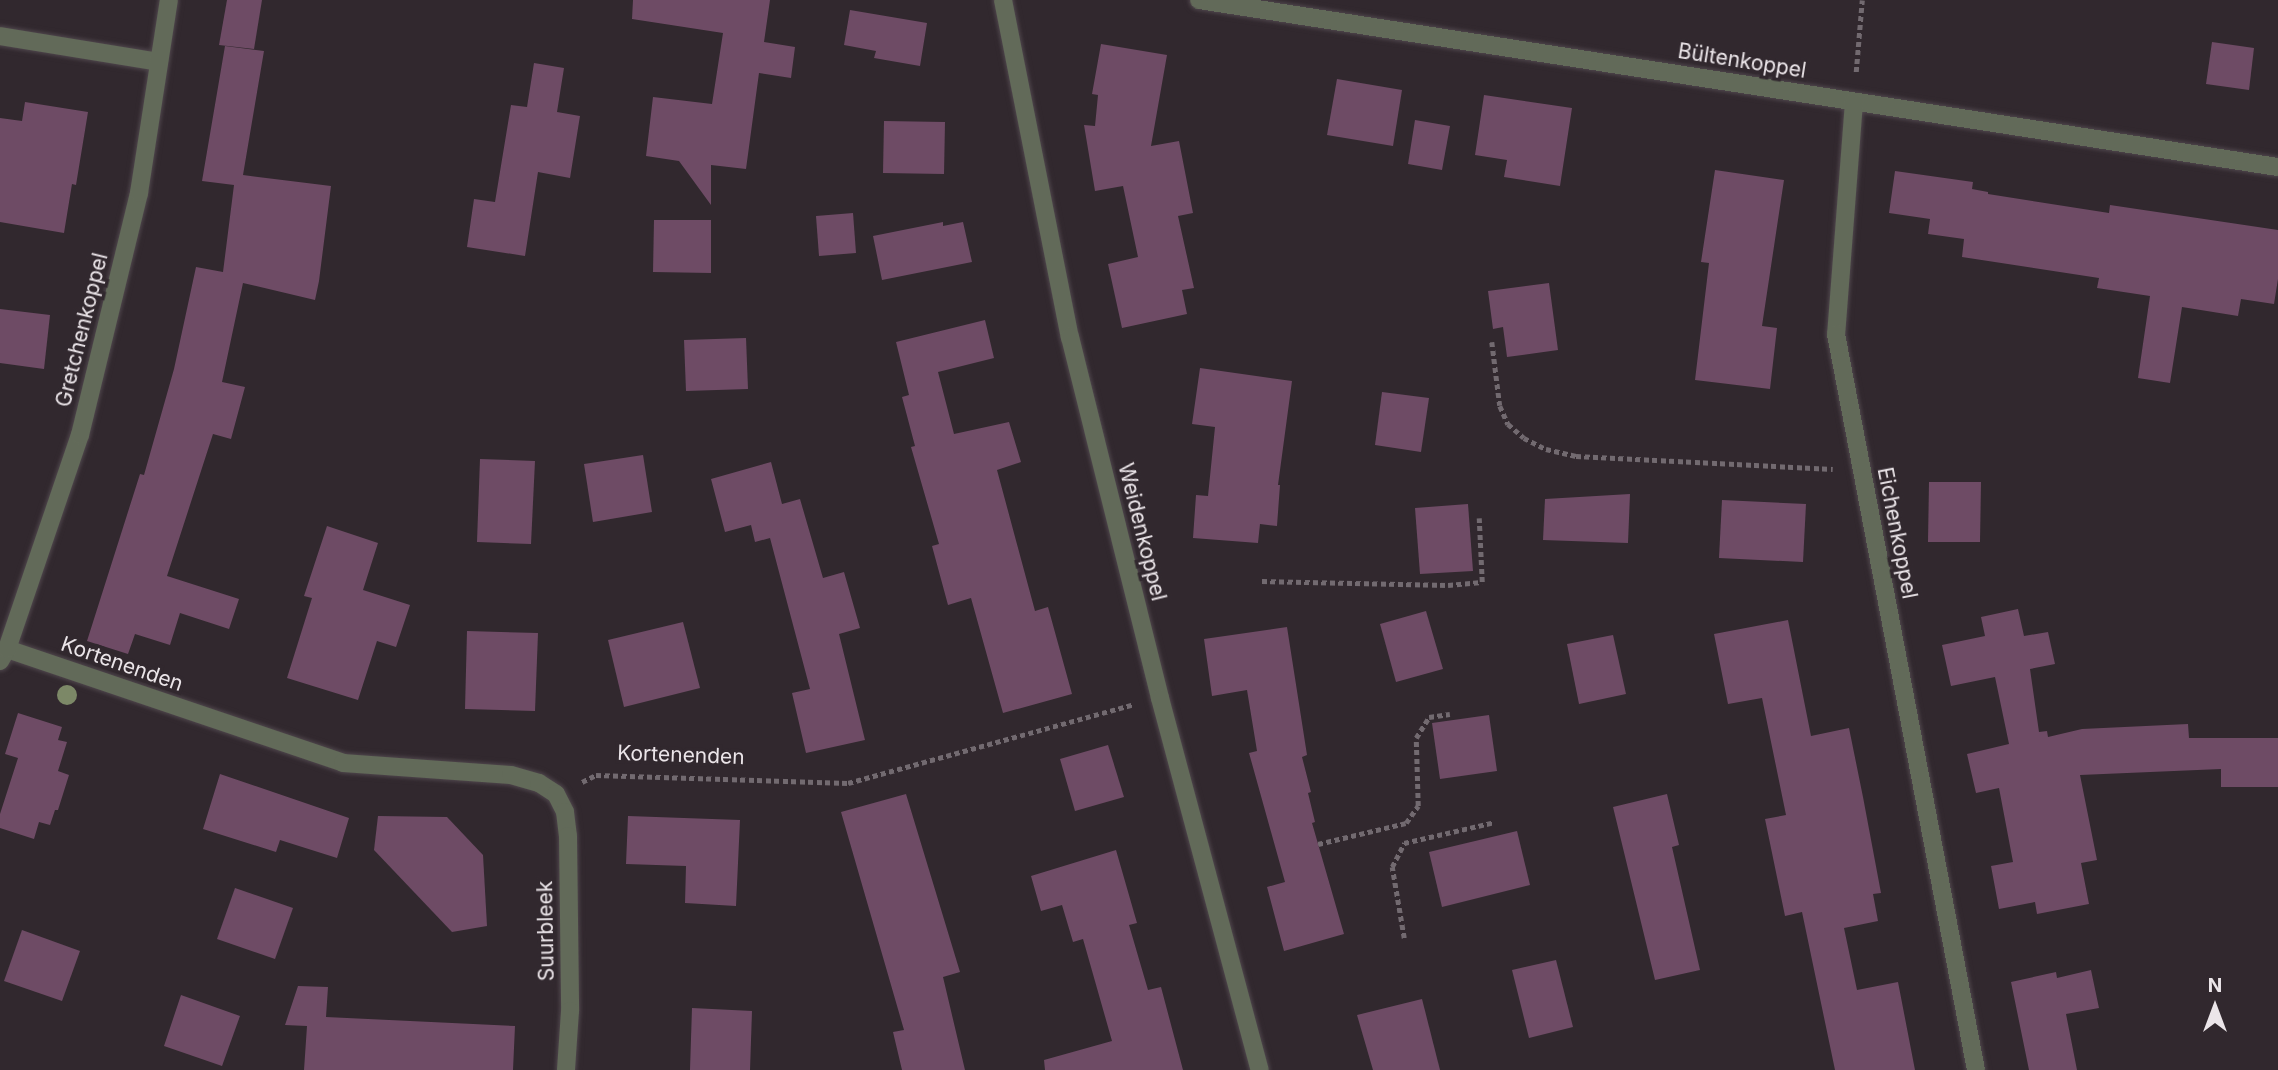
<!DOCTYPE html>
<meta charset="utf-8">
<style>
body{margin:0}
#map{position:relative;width:2278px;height:1070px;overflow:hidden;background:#31282e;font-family:Inter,sans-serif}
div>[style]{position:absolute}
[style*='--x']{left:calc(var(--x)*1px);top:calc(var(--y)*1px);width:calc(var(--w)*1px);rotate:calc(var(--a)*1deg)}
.building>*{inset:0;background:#6e4b65}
.path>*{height:4.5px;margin-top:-2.25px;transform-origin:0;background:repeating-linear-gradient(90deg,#726a70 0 5px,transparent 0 8.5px)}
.roads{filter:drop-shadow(0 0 2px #4f464c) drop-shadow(0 0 2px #4f464c)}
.minor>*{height:18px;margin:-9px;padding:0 9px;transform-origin:9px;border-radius:9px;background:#626a59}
.trees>*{width:20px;height:20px;margin:-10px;border-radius:50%;background:#7c8867}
span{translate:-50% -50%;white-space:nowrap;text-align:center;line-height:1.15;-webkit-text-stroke:7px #31282e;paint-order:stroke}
.street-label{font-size:21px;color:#ebe5e9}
.north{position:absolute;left:2180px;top:972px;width:70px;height:70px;-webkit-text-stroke:5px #31282e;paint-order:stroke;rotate:0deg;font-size:19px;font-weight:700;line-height:28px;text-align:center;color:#ebe5e9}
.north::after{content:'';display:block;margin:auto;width:24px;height:32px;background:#ebe5e9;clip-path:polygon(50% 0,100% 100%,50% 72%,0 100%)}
</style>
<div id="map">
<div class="building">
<div style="clip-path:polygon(227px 0,262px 0,254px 49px,219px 45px)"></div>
<div style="clip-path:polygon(633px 0,770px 0,764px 42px,795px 47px,791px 78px,759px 73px,746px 169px,711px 165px,711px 205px,679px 161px,646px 156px,653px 97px,712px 104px,723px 33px,632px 19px)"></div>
<div style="clip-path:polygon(850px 10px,927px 23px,920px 66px,874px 58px,876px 51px,844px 45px)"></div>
<div style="clip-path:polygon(2212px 42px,2254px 48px,2249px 90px,2206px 84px)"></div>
<div style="clip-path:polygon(1101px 44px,1167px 55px,1151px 146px,1179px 141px,1193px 213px,1178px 216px,1194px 288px,1182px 290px,1187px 314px,1122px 328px,1108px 264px,1138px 257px,1123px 186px,1095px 191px,1084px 125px,1095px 126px,1098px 95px,1092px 94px)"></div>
<div style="clip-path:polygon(225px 46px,264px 51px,243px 175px,331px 186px,319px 281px,315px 300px,243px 283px,222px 382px,245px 387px,231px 439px,213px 434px,167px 576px,239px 599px,229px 629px,180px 613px,170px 645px,135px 634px,128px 654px,87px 641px,140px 474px,144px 475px,174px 369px,196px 267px,223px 272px,234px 185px,202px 181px)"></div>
<div style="clip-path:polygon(534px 63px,564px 68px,557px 112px,580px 116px,570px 178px,538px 172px,525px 256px,467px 247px,474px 199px,495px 202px,511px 105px,527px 107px)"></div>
<div style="clip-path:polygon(1337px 79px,1402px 90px,1393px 146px,1327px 135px)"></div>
<div style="clip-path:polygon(1484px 95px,1572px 108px,1560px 186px,1504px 177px,1507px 160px,1475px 155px)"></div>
<div style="clip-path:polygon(25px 102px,88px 112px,76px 185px,72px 184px,64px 233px,0 222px,0 118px,22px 121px)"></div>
<div style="clip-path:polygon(1415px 120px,1450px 126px,1442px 170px,1408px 164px)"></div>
<div style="clip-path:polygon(884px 121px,945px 122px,944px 174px,883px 173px)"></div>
<div style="clip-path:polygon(1715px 170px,1784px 180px,1762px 326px,1777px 328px,1770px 389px,1695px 380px,1709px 263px,1701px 262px)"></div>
<div style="clip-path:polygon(1895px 171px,1973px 182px,1972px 189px,1988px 192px,1988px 194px,2109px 213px,2110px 205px,2278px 230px,2278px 279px,2274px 304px,2241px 299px,2238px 316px,2182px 307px,2170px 383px,2138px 378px,2150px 296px,2097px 288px,2099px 278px,1962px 257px,1964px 239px,1928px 234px,1930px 219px,1889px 213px)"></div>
<div style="clip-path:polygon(853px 213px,856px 253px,819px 256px,816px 216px)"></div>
<div style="clip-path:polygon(654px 220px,711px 220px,711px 273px,653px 272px)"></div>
<div style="clip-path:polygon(943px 222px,943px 226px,963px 222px,972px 262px,882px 280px,873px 236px)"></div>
<div style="clip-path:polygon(1549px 283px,1558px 350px,1507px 357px,1503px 327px,1493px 329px,1488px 291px)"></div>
<div style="clip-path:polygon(0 309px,50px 315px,44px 369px,0 363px)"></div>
<div style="clip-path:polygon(985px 320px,994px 358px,938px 372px,954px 434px,1009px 422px,1021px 462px,997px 470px,1035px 611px,1048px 607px,1072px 694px,1003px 713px,971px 598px,948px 605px,932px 546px,939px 544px,911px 447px,915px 446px,902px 397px,909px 395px,896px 342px)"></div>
<div style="clip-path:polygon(746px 338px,748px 389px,686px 391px,684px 340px)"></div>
<div style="clip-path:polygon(1200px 368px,1292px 381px,1278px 485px,1280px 485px,1277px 526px,1260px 524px,1258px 543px,1193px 538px,1196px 495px,1208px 496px,1215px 427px,1192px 424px)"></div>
<div style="clip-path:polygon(1382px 392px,1429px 398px,1421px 452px,1375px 445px)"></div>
<div style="clip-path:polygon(643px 455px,652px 512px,593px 522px,584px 464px)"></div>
<div style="clip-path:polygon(480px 459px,535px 461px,531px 544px,477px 542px)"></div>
<div style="clip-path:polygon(771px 462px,782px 504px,800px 499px,823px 578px,844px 572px,860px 628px,839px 634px,865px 740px,806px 753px,792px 693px,810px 689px,770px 538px,755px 542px,751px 525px,725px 532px,711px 479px)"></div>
<div style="clip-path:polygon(1929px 482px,1981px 482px,1980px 542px,1928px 542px)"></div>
<div style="clip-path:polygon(1630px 494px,1628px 543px,1543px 540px,1545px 499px)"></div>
<div style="clip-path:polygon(1722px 500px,1806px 504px,1803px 562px,1719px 558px)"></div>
<div style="clip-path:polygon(1468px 504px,1473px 571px,1420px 574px,1415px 508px)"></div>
<div style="clip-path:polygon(327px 526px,378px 543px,363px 590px,410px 605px,396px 647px,377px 641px,358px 700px,287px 678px,312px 598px,304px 596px)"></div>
<div style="clip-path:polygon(2018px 609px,2024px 636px,2048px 632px,2055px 664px,2030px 669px,2039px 732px,2047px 731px,2048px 737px,2082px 729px,2188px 724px,2189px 738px,2278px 738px,2278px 787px,2221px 787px,2221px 769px,2080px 775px,2097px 860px,2081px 863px,2089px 904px,2037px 914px,2035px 902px,1999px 909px,1991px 866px,2013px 862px,1999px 788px,1976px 793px,1967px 754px,2009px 744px,1995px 677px,1951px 686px,1942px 645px,1985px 636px,1981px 617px)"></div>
<div style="clip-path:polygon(1426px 611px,1443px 669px,1396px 682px,1380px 624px)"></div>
<div style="clip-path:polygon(1788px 620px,1811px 736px,1849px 728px,1863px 797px,1881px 893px,1873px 894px,1878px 921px,1844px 928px,1857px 990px,1898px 982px,1915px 1070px,1835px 1070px,1802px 912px,1785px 916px,1765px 819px,1786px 815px,1762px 698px,1728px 704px,1714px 634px)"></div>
<div style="clip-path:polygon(683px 622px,700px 688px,624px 707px,608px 640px)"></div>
<div style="clip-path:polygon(1287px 627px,1307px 755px,1302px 757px,1311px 792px,1308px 793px,1315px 822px,1312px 823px,1344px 934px,1284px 951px,1267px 887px,1285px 882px,1249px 753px,1257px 751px,1247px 690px,1212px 696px,1204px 639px)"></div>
<div style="clip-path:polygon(467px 631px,538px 633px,535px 711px,465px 709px)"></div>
<div style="clip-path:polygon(1613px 635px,1626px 694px,1579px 704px,1567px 644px)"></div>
<div style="clip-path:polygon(18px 713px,62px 727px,58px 740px,67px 742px,58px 771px,69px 775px,58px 810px,55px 810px,50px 825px,39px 822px,34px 839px,0 828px,0 814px,18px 758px,5px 754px)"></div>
<div style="clip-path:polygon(1489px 715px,1497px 771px,1440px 779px,1432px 723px)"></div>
<div style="clip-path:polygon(1108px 745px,1124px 797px,1075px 811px,1060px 759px)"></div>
<div style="clip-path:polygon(220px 774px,349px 818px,337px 858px,280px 840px,276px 852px,203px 829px)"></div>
<div style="clip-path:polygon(906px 794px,960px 972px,943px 977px,965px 1070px,902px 1070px,893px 1032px,904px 1030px,841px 812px)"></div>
<div style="clip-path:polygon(1667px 794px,1679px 845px,1672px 847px,1700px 970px,1655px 980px,1613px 807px)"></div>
<div style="clip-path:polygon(378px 816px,447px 817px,483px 855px,487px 926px,452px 932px,374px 850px)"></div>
<div style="clip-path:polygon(628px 816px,740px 820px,736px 906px,685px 903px,686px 866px,626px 864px)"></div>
<div style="clip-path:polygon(1517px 831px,1530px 885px,1442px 907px,1429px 852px)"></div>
<div style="clip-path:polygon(1116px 850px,1137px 923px,1129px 925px,1148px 990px,1161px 987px,1183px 1070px,1045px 1070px,1044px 1060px,1112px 1041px,1083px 939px,1073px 942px,1062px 905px,1041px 911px,1031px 876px)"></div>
<div style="clip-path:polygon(235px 888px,293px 908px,275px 959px,217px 939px)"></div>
<div style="clip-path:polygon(22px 930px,80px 951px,62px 1001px,4px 981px)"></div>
<div style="clip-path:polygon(1556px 960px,1573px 1027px,1529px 1038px,1512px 970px)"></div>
<div style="clip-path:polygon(2091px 970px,2099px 1008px,2066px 1014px,2077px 1070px,2029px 1070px,2011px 982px,2056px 972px,2057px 978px)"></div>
<div style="clip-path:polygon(298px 986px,328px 987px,326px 1017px,515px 1026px,513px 1070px,304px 1070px,307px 1026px,285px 1025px)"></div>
<div style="clip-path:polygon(181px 995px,240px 1016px,222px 1066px,164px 1046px)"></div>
<div style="clip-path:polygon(1422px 999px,1440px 1070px,1373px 1070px,1357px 1015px)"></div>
<div style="clip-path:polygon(692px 1008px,752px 1011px,750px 1070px,690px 1070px)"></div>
</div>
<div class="path">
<div style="--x:1856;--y:72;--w:72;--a:-85.2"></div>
<div style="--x:1492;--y:342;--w:64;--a:82.9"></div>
<div style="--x:1500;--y:406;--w:20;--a:66"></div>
<div style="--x:1508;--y:424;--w:21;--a:41"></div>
<div style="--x:1524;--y:438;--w:25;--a:27"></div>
<div style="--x:1546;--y:449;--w:31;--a:13"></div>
<div style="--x:1576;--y:456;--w:257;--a:2.9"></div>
<div style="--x:1262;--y:581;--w:186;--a:1.2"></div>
<div style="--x:1448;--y:585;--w:34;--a:-5"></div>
<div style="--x:1482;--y:582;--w:64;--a:-92.7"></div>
<div style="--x:582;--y:782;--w:16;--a:-27"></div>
<div style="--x:596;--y:775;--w:252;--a:1.8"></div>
<div style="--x:848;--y:783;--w:295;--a:-15.4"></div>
<div style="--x:1318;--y:844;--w:90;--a:-13.4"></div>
<div style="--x:1406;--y:823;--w:21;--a:-55"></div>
<div style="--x:1418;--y:806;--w:68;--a:-91.7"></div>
<div style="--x:1416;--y:738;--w:25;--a:-58"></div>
<div style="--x:1429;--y:717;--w:21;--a:-8"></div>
<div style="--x:1404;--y:938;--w:72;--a:-99.6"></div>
<div style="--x:1392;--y:867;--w:27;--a:-63"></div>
<div style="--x:1404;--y:843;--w:93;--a:-13"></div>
</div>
<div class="roads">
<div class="minor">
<div style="--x:1003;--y:0;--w:344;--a:78.8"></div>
<div style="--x:1070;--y:337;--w:372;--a:76"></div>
<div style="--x:1160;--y:698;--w:385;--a:75"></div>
<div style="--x:1199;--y:0;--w:1092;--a:8.8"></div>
<div style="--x:0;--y:36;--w:161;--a:9.3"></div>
<div style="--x:1854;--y:102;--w:233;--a:94.4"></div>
<div style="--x:1836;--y:334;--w:749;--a:79.23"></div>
<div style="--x:7;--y:649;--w:355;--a:18.7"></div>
<div style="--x:343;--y:763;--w:168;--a:4.1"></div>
<div style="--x:511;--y:775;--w:29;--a:16"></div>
<div style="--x:539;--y:783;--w:20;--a:33"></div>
<div style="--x:556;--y:794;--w:20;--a:63"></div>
<div style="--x:565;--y:812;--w:24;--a:83"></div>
<div style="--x:568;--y:836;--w:175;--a:89.3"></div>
<div style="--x:570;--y:1011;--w:59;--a:93.9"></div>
<div style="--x:0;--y:661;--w:14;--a:-60"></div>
<div style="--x:7;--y:649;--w:226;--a:-71.2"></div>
<div style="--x:80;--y:435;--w:249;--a:-76.3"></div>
<div style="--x:139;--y:193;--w:195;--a:-81.2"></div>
</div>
</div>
<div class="trees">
<div style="left:67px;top:695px"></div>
</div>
<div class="street-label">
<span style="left:1742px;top:61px;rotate:9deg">Bültenkoppel</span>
<span style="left:82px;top:330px;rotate:-76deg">Gretchenkoppel</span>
<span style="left:1142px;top:532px;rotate:76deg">Weidenkoppel</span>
<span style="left:1897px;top:533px;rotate:79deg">Eichenkoppel</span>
<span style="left:122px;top:664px;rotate:19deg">Kortenenden</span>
<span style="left:681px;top:755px;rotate:2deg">Kortenenden</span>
<span style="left:546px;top:931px;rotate:-91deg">Suurbleek</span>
</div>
<div class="north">N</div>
</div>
